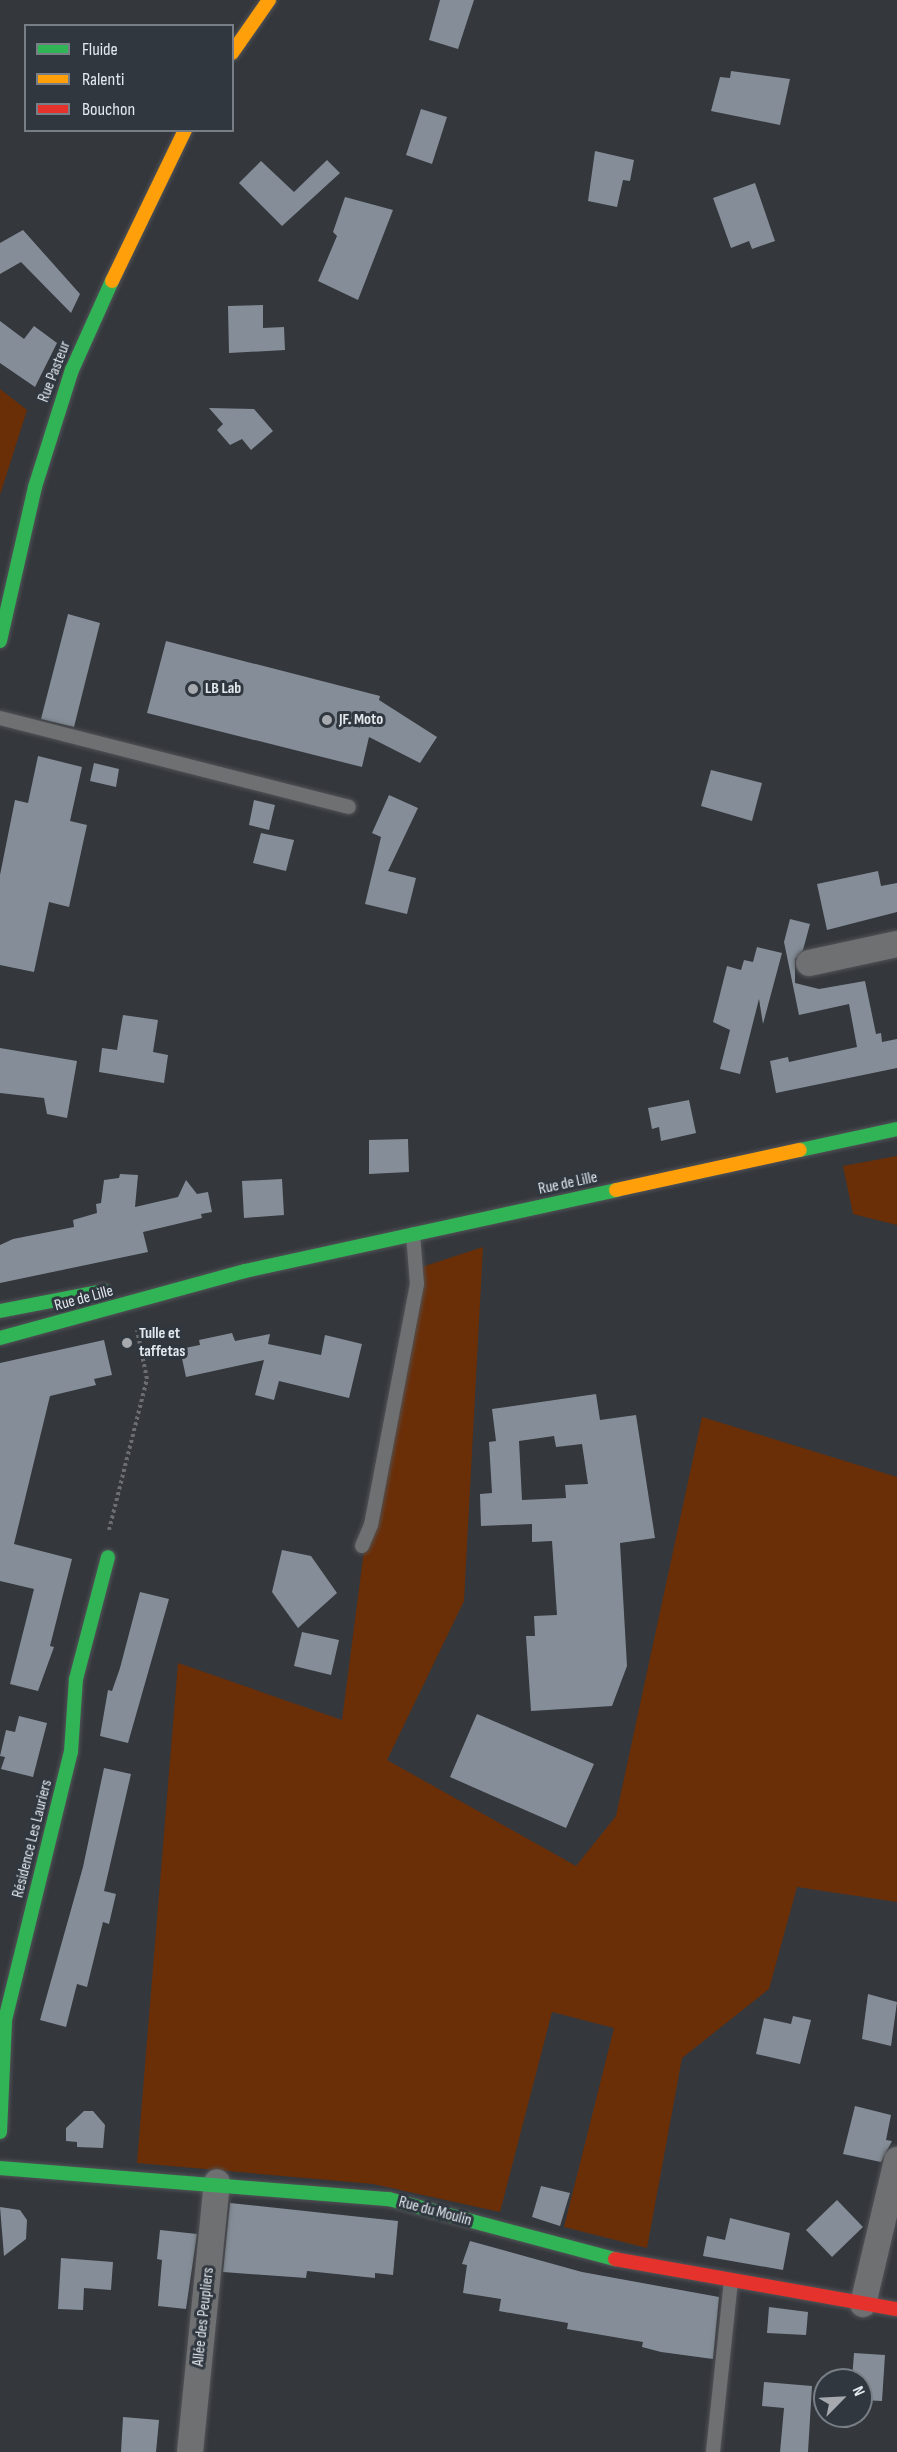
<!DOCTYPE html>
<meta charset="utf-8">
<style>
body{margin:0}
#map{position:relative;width:897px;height:2452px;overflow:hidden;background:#34373c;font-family:"Sofia Sans Condensed",sans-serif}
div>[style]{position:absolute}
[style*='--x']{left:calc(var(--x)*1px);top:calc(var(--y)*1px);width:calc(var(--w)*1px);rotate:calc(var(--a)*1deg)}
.green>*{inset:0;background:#6b2f08}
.building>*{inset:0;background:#858e98}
.path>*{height:4px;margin-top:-2px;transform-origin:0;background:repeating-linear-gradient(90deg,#6b6d70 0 3px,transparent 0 6px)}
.roads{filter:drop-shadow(0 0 2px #515357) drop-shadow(0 0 2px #515357)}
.lane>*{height:14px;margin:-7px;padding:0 7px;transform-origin:7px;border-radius:7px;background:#6f7072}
.street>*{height:26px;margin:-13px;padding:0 13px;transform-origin:13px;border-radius:13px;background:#6f7072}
.fast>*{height:14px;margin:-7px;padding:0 7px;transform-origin:7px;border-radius:7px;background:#30b455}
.slow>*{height:14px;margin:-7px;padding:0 7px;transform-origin:7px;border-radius:7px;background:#ff9f0a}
.jam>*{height:14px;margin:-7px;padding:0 7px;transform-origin:7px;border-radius:7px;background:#e5322d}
.dots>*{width:16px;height:16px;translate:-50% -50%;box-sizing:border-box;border:3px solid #30373f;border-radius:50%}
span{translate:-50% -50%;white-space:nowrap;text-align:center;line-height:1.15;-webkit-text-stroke:6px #30373f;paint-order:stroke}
.street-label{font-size:16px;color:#e3e8ed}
.poi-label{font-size:16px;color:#e3e8ed;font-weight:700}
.left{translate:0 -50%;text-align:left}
.legend{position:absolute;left:24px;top:24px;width:210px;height:108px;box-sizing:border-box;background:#30373f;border:2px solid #787e85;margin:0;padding:8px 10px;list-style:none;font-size:18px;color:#e3e8ed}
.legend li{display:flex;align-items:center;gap:12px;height:30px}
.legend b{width:30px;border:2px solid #787e85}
.north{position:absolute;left:813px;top:2368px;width:60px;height:60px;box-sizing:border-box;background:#30373f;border:2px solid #787e85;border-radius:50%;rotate:66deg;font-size:16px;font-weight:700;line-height:24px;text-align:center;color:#e3e8ed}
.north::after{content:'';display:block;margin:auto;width:21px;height:27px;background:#a6aaaf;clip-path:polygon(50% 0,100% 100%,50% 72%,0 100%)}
</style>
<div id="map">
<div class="green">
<div style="clip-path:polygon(0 389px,27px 410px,0 495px)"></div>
<div style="clip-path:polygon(897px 1156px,897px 1225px,853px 1214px,843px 1166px)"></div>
<div style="clip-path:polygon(483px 1247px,464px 1601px,387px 1760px,576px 1866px,616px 1816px,702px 1417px,897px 1477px,897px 1902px,797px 1887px,769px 1989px,682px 2058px,647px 2248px,564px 2227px,614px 2028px,552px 2012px,500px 2212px,373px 2184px,137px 2163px,178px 1663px,342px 1720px,375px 1466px,422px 1267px)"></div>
</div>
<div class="building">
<div style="clip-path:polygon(440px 0,474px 0,458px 49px,429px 40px)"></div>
<div style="clip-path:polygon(731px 71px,790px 79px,780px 125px,711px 111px,720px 77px,730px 78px)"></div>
<div style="clip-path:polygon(421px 109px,447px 117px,432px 164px,406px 155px)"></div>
<div style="clip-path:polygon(595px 151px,634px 160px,630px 181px,623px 180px,617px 207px,588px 201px)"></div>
<div style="clip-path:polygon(327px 160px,340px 173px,282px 226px,239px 183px,261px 161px,294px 192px)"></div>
<div style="clip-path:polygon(755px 183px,775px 241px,752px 249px,749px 241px,731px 248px,713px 198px)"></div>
<div style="clip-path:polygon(345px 197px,393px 210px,358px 300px,318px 281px,337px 236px,333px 232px)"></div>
<div style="clip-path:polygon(23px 230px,80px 294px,71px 313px,21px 262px,0 274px,0 243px)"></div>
<div style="clip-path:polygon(263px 305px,263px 328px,284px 327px,285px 350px,229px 353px,228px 306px)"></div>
<div style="clip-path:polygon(0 321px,24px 339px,34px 326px,57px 343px,35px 387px,0 363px)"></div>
<div style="clip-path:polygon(209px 408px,254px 409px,273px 431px,251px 450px,242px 439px,230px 445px,217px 430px,223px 424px)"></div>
<div style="clip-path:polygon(68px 614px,100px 623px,74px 727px,41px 719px)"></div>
<div style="clip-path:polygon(166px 641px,380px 696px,379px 700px,437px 737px,420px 763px,369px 737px,362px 767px,147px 713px)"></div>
<div style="clip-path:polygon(38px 756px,82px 767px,70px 821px,87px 825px,69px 907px,49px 902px,34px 972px,0 965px,0 875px,15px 800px,28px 803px)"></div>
<div style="clip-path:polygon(94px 763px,119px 769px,116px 787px,90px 781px)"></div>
<div style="clip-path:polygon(711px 770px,762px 783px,752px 821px,701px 806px)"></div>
<div style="clip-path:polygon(389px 795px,418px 808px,388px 871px,416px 878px,407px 914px,365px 904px,381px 837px,372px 833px)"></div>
<div style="clip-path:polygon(254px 800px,275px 805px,269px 830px,249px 825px)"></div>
<div style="clip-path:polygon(261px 833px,294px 840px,286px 871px,253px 863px)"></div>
<div style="clip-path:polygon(878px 871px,881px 886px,897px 883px,897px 912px,827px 930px,817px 884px)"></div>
<div style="clip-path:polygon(790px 919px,810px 924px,803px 950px,795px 959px,795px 983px,819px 989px,865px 981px,876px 1034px,881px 1033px,882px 1042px,897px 1039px,897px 1068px,776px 1093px,770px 1061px,788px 1057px,789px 1062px,857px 1047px,849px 1004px,799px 1015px,784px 942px)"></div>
<div style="clip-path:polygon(757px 947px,782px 953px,763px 1024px,759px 999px,740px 1074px,720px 1069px,730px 1030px,713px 1022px,727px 966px,741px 970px,744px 960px,753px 962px)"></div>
<div style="clip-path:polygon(123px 1015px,158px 1020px,153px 1052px,168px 1055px,164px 1083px,99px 1072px,102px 1048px,117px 1050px)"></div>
<div style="clip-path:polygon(0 1048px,77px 1061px,67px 1118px,47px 1114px,44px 1098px,0 1093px)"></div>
<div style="clip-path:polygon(689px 1100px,696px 1133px,661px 1141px,659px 1127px,652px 1129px,648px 1108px)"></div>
<div style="clip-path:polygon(408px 1139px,409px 1172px,369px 1174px,369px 1140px)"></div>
<div style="clip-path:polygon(120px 1174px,138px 1175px,135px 1207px,178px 1197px,186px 1180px,197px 1194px,208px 1192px,212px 1212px,201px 1214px,202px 1218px,143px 1232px,148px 1252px,0 1283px,0 1245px,13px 1239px,74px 1227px,73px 1220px,97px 1213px,96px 1204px,101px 1203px,104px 1180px,119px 1178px)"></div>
<div style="clip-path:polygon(282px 1179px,284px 1215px,244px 1218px,242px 1181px)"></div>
<div style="clip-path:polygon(232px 1333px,235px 1341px,270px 1334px,268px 1344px,321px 1355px,325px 1335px,362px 1344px,349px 1398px,279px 1381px,274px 1400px,255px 1395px,264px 1360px,186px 1377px,180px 1349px,200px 1345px,199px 1340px)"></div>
<div style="clip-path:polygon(104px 1340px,112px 1375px,94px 1379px,96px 1385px,50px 1396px,14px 1544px,72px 1559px,50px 1646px,54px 1647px,38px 1691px,10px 1684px,34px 1589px,0 1581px,0 1363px)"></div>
<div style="clip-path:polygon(evenodd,596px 1394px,600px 1420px,636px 1415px,655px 1538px,620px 1543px,627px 1666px,612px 1706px,531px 1711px,526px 1636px,535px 1636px,534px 1616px,557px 1615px,552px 1541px,532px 1542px,532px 1524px,481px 1526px,480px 1494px,492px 1493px,489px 1442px,496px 1441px,492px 1409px,596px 1394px,554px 1436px,556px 1447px,582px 1444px,588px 1484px,565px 1485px,566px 1498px,522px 1500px,519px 1441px,554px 1436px)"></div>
<div style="clip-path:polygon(282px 1550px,311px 1556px,337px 1593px,298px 1628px,272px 1592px)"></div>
<div style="clip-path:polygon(140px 1592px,169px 1599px,128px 1743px,100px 1736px,108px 1690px,112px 1691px,120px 1668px)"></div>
<div style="clip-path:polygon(302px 1632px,339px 1640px,331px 1675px,294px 1666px)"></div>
<div style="clip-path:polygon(477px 1714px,594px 1764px,566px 1828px,450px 1777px)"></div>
<div style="clip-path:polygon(19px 1716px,47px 1723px,33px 1777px,1px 1769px,5px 1757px,0 1756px,6px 1730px,15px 1732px)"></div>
<div style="clip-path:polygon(104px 1768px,131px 1774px,104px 1891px,116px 1894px,109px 1924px,103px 1922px,87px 1987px,77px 1984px,66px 2027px,40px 2020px,83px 1867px)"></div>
<div style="clip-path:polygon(868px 1994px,897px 2002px,891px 2046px,862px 2039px)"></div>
<div style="clip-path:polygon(793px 2016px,811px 2020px,800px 2064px,756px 2054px,764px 2018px,791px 2024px)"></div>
<div style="clip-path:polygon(855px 2106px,891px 2115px,886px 2140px,892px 2141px,881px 2162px,843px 2154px)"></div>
<div style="clip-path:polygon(84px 2111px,93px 2111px,105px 2125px,103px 2148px,77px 2147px,77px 2142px,66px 2141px,66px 2128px)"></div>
<div style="clip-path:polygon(541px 2186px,570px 2193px,560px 2226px,532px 2217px)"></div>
<div style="clip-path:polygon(837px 2200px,863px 2227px,832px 2257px,806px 2230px)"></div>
<div style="clip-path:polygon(230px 2203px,398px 2221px,393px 2275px,375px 2273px,375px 2278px,307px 2271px,306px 2278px,223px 2272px)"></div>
<div style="clip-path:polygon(0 2207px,20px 2210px,27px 2220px,26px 2239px,4px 2256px)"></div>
<div style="clip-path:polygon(730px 2218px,790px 2233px,783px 2270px,703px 2256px,707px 2236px,725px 2240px)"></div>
<div style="clip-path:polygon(160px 2230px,197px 2234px,186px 2309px,158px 2306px,162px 2260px,157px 2259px)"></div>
<div style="clip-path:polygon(470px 2241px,582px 2272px,719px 2297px,713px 2359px,661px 2352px,642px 2347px,643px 2342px,567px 2329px,568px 2323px,499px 2311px,501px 2299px,463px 2293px,467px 2265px,462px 2264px)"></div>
<div style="clip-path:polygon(61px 2258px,113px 2262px,111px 2290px,84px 2288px,83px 2310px,58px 2309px)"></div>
<div style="clip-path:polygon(769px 2307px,808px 2312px,806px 2335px,767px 2333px)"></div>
<div style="clip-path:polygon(854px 2353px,885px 2355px,882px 2401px,861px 2400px,861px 2380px,852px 2380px)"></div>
<div style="clip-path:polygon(764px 2382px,812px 2386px,808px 2452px,780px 2452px,784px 2408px,762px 2406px)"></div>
<div style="clip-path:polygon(123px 2417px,159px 2420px,156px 2452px,121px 2452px)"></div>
</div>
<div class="path">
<div style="--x:109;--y:1530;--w:156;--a:-75.9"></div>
<div style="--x:147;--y:1379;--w:50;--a:-101.5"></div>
</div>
<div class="roads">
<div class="lane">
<div style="--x:0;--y:718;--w:360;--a:14.3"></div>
<div style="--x:362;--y:1546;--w:23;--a:-67"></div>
<div style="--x:371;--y:1525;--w:245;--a:-79.2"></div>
<div style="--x:417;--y:1284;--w:50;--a:-94.6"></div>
<div style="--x:713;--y:2452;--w:172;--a:-84"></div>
</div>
<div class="street">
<div style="--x:809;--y:963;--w:90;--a:-12.2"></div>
<div style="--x:863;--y:2304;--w:148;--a:-76.7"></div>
<div style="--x:190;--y:2452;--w:271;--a:-84.3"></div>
</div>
<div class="fast">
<div style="--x:0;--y:641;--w:158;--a:-77.2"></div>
<div style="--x:35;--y:487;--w:123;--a:-72.5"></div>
<div style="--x:72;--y:370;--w:98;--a:-65.8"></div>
<div style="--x:800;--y:1150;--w:99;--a:-12.2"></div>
<div style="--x:0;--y:1311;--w:106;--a:-10.9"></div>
<div style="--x:0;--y:1338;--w:254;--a:-15.3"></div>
<div style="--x:245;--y:1271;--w:380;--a:-12.3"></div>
<div style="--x:0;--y:2132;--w:112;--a:-87.4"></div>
<div style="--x:5;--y:2020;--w:276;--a:-76.2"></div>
<div style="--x:71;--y:1752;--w:73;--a:-86.1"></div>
<div style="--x:76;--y:1679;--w:126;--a:-75.3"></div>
<div style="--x:0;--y:2168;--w:390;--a:4.6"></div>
<div style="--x:389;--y:2199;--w:234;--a:14.9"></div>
</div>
<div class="slow">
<div style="--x:232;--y:53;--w:65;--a:-55.1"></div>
<div style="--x:112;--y:281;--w:168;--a:-64.2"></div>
<div style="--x:616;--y:1190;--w:188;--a:-12.3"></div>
</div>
<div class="jam">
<div style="--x:615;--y:2259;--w:286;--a:10.1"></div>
</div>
</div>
<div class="dots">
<div style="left:193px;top:689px;background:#a6aaaf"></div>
<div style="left:327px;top:720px;background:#a6aaaf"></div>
<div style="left:127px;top:1343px;background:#a6aaaf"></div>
</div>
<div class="street-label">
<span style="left:55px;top:372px;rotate:-69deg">Rue Pasteur</span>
<span style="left:568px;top:1184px;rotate:-12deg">Rue de Lille</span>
<span style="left:84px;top:1299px;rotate:-15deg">Rue de Lille</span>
<span style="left:33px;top:1839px;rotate:-76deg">Résidence Les Lauriers</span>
<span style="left:435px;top:2212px;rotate:15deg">Rue du Moulin</span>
<span style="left:204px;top:2317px;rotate:-84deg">Allée des Peupliers</span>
</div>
<div class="poi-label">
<span class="left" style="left:205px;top:689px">LB Lab</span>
<span class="left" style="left:339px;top:720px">JF. Moto</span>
<span class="left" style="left:139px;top:1343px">Tulle et<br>taffetas</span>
</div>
<ul class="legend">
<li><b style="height:8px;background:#30b455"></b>Fluide</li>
<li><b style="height:8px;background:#ff9f0a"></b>Ralenti</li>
<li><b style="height:8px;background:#e5322d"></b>Bouchon</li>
</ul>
<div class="north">N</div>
</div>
